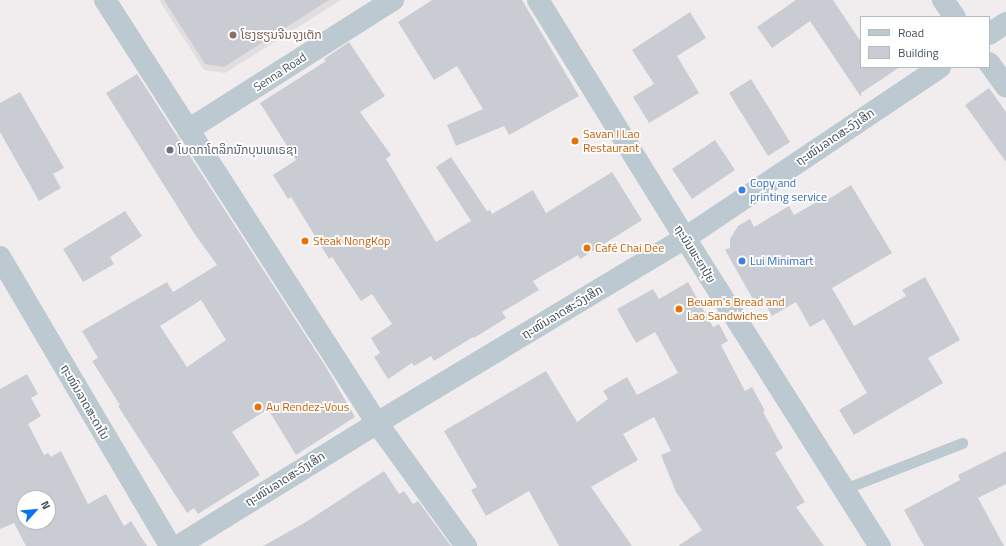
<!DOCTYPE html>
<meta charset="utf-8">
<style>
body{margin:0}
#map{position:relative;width:1006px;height:546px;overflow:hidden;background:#f1edee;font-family:"Titillium Web","Noto Sans Lao",sans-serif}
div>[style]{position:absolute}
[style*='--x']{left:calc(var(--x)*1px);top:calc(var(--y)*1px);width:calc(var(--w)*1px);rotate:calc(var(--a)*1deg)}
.education>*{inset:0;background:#e2dee0}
.building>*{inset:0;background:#c9cdd3}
.service>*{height:11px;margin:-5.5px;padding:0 5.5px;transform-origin:5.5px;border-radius:5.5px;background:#bdc9d1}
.minor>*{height:22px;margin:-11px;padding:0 11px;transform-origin:11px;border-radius:11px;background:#bdc9d1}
.tertiary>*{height:22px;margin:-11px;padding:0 11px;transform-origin:11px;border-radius:11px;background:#bdc9d1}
.dots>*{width:11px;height:11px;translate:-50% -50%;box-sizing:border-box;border:2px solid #fff;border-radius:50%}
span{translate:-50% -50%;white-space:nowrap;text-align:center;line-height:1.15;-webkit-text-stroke:3.5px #fff;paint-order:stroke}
.education-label{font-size:12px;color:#785e54}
.left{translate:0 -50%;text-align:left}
.street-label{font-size:12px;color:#44525d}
.food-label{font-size:12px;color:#c56008}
.worship-label{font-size:12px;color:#5b616d}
.shop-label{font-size:12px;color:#366cbe}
.legend{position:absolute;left:860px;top:16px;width:130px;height:52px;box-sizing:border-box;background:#fff;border:1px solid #b4babe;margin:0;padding:5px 7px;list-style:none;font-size:12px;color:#44525d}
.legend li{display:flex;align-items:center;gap:8px;height:20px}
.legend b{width:20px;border:1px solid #b4babe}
.north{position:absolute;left:16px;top:490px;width:40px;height:40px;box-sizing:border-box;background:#fff;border:1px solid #b4babe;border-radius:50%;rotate:63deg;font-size:11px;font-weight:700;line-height:16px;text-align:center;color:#44525d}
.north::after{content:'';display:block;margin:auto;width:14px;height:18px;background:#0973ef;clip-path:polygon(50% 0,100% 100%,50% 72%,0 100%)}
</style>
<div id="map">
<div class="education">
<div style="clip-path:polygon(159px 0,341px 0,225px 73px,204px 70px)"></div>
</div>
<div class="building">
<div style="clip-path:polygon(164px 0,329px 0,224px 67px,205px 64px)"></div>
<div style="clip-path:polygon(432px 0,522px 0,579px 96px,509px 135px,504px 126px,456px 146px,447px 125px,483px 109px,457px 66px,434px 80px,398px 22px)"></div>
<div style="clip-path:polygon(796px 0,833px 0,861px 42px,861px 67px,900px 67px,861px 93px,861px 97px,810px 21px,772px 48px,757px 27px)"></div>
<div style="clip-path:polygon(690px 12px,706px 38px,677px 56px,699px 93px,649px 123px,633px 97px,654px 84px,632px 50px)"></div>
<div style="clip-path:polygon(349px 42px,385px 96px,360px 112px,391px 155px,386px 159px,436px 242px,471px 221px,436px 167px,451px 157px,487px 211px,490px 210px,492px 214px,533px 190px,546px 213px,612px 172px,642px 220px,580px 259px,578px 255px,533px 281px,539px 290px,502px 312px,506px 318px,474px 338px,473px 337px,434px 361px,431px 356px,414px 366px,412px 363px,388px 379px,374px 357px,380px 353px,371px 338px,392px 324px,372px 294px,361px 301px,332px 257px,329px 259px,291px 197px,288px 199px,273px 175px,296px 160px,260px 103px,326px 61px,324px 59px)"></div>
<div style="clip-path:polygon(evenodd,137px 74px,326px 367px,355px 417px,296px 455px,268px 409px,232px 432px,260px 475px,198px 514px,194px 508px,187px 513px,118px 406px,120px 405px,92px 361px,98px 358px,82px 331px,167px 282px,173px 292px,217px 265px,194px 233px,106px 93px,137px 74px,201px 300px,226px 340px,187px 367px,160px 326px,201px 300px)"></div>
<div style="clip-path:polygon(751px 79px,790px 142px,768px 156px,729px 93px)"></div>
<div style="clip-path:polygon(989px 88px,1006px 112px,1006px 162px,965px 105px)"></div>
<div style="clip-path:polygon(20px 92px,64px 168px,53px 174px,61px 188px,39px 201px,0 132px,0 103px)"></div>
<div style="clip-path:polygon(715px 140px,735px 170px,692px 199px,672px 169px)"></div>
<div style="clip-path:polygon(851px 185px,892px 253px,832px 288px,854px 326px,906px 296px,902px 290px,925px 277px,960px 340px,928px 358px,943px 383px,854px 435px,839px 410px,867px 393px,824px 319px,810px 327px,796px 302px,772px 316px,765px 303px,758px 308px,725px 250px,730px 248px,730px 239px,738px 226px,750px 219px,754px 227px,789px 206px,794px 215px,822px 199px,824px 202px)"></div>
<div style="clip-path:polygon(125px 211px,142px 236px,110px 257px,114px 264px,83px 282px,63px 249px)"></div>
<div style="clip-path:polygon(688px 282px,713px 327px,719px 324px,728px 341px,721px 345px,745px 391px,752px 387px,765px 411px,763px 412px,783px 448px,775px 453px,805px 502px,796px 507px,824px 546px,678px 546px,702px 530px,676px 492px,661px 455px,671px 451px,654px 417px,623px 434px,638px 460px,591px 487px,632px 546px,559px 546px,529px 491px,486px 516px,471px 490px,477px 487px,444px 431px,546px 371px,577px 422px,608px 399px,603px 391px,627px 377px,637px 395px,678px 373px,655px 332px,636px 343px,617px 309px,653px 289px,659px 299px)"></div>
<div style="clip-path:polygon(evenodd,27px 374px,38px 394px,31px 398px,41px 416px,28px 424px,44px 455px,48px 453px,51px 457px,61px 451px,88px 504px,106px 494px,124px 526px,131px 521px,147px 546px,26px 546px,14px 523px,0 529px,0 389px,27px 374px,24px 498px,48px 498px,48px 522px,24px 522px,24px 498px)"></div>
<div style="clip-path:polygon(1006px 451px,1006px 484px,978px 498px,1004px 546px,924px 546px,904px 510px,960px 480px,958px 475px)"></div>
<div style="clip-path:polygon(384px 471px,399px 494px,404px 491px,413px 504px,418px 501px,451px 546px,263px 546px,306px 522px)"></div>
</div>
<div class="service">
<div style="--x:844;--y:489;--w:127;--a:-21.3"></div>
</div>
<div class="minor">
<div style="--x:105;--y:0;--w:503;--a:57.26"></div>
<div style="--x:377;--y:423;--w:152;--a:54.1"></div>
<div style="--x:538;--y:0;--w:280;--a:58.3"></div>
<div style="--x:685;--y:238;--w:365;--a:57.7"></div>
<div style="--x:943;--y:0;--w:21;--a:55"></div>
<div style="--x:989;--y:63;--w:29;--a:54"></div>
<div style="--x:188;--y:130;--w:243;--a:-32.4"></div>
<div style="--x:0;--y:257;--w:335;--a:59.5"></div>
</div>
<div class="tertiary">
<div style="--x:989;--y:34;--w:20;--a:-33"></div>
<div style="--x:178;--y:546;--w:234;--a:-31.7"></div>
<div style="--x:377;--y:423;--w:359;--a:-31"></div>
<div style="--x:685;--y:238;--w:307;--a:-33.8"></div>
</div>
<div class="dots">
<div style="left:233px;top:35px;background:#8d6e63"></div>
<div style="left:575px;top:141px;background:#e8710a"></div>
<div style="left:170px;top:150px;background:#6b7280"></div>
<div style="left:742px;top:190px;background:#3f7fe0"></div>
<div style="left:305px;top:241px;background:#e8710a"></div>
<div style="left:587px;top:248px;background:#e8710a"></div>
<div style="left:742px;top:261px;background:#3f7fe0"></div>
<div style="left:679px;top:309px;background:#e8710a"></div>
<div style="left:258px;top:407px;background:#e8710a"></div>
</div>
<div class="education-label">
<span class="left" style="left:241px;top:35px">ໂຮງຮຽນຈີນຈຸງເຕັກ</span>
</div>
<div class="street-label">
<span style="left:280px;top:72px;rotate:-33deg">Senna Road</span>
<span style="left:835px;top:137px;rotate:-34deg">ຖະໜົນລາດສະວົງເສິກ</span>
<span style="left:695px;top:254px;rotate:58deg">ຖະນົນພະຍາປຸ້ຍ</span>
<span style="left:562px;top:312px;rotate:-31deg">ຖະໜົນລາດສະວົງເສິກ</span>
<span style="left:85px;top:402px;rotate:60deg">ຖະໜົນລາດສະດາໄນ</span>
<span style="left:285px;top:479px;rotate:-32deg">ຖະໜົນລາດສະວົງເສິກ</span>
</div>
<div class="food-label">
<span class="left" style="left:583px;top:141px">Savan I Lao<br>Restaurant</span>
<span class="left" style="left:313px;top:241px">Steak NongKop</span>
<span class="left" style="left:595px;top:248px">Café Chai Dee</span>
<span class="left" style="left:687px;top:309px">Beuam's Bread and<br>Lao Sandwiches</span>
<span class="left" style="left:266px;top:407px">Au Rendez-Vous</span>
</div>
<div class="worship-label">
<span class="left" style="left:178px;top:150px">ໂບດກາໂຕລິກນັກບຸນເທເຣຊາ</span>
</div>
<div class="shop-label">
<span class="left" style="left:750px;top:190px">Copy and<br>printing service</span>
<span class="left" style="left:750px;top:261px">Lui Minimart</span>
</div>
<ul class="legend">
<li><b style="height:5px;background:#bdc9d1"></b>Road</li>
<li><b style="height:11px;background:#c9cdd3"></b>Building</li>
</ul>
<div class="north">N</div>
</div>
